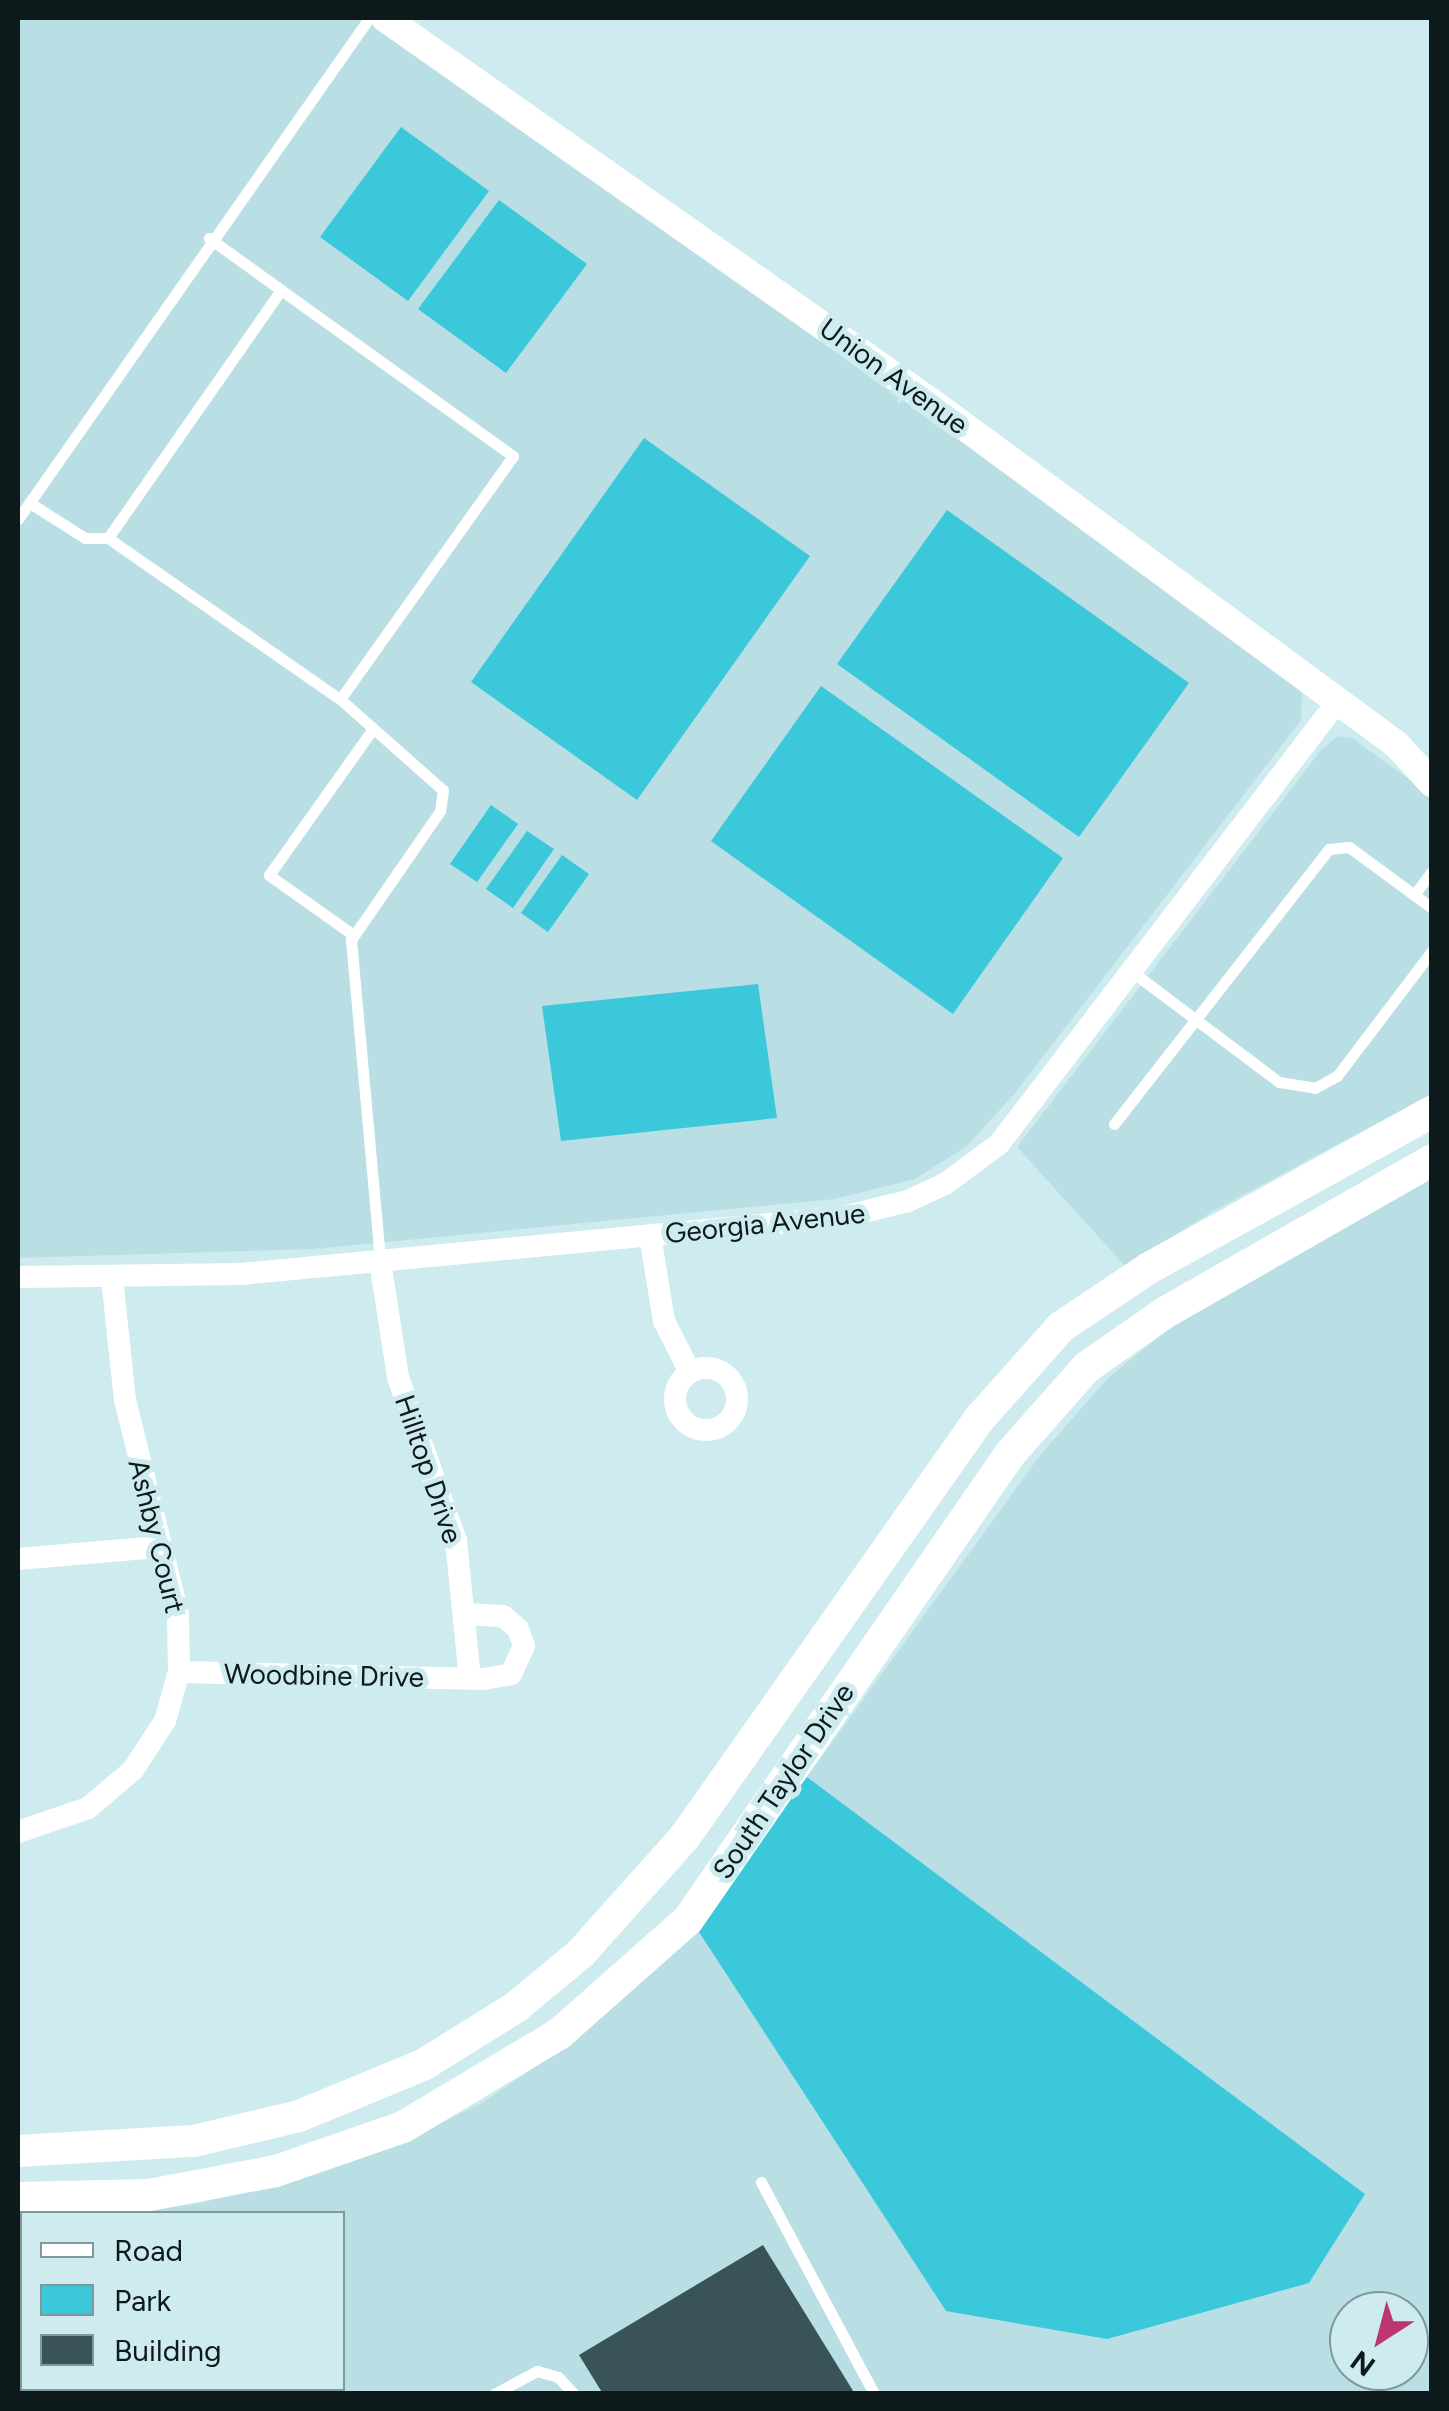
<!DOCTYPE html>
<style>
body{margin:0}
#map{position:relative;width:1449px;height:2411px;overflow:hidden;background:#ceecf0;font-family:Figtree,sans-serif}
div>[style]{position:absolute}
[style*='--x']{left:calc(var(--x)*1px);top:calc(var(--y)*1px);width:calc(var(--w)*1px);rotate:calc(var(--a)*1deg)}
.built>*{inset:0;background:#b9dfe5}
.green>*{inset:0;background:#3ac8da}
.building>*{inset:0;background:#3a5357}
.service>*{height:11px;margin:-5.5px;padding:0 5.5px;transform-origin:5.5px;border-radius:5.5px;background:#fff}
.minor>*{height:22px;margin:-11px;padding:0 11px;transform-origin:11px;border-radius:11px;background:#fff}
.minor>.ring{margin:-11px;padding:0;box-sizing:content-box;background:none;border:22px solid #fff;border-radius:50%}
.tertiary>*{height:28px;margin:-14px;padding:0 14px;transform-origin:14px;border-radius:14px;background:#fff}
.secondary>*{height:32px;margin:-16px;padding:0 16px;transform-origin:16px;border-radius:16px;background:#fff}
span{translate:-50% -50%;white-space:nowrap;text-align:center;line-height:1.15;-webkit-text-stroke:10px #ceecf0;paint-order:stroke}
.street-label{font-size:28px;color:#0e191b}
.frame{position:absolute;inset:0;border:20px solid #0e191b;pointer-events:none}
.legend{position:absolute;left:20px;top:2211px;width:325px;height:180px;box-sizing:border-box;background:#ceecf0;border:2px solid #81989b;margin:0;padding:12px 18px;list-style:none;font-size:30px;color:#0e191b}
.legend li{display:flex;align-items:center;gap:20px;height:50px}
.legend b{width:50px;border:2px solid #81989b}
.north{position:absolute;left:1329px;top:2291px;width:100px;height:100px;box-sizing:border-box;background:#ceecf0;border:2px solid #81989b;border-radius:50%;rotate:216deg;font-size:28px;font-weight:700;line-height:40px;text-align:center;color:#0e191b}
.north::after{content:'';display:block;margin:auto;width:35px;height:45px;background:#bd3572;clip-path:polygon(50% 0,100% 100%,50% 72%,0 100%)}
</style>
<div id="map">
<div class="built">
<div style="clip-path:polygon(18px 18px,366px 18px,1290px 674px,1302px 694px,1301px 720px,1016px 1092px,967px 1146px,915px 1179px,835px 1199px,313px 1249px,18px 1258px)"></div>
<div style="clip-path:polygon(1338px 736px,1352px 738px,1431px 795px,1431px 1094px,1213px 1211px,1126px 1267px,1017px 1147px,1322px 749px)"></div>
<div style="clip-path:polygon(evenodd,1431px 1176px,1431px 2393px,18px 2394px,18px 2213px,141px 2212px,201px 2203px,346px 2164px,418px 2134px,480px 2104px,577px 2039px,695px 1926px,1309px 2283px,1365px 2194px,807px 1777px,1041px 1454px,1109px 1377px,1189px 1313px,1431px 1176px,22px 2214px,342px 2214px,342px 2388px,22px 2388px,22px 2214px,1431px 1176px,1349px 2311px,1409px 2311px,1409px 2371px,1349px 2371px,1349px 2311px)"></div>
</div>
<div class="green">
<div style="clip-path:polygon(401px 127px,489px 191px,408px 301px,320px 237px)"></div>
<div style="clip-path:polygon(499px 200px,587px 264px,506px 373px,418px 309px)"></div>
<div style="clip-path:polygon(644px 438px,810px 556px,637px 800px,471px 682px)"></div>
<div style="clip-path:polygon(947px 510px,1189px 683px,1079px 837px,837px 664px)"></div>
<div style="clip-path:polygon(821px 686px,1063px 858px,953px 1014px,711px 841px)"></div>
<div style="clip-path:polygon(491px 805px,518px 824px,477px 882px,450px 864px)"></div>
<div style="clip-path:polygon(527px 831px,554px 849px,513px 908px,486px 889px)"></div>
<div style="clip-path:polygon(562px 855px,589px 874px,548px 932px,521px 913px)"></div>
<div style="clip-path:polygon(758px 984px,777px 1118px,561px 1141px,542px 1006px)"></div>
<div style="clip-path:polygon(807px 1777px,1365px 2194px,1309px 2283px,1107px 2339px,946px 2311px,695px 1926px)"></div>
</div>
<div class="building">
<div style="clip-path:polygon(763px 2245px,855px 2394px,603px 2394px,579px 2355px)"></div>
</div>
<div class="service">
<div style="--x:209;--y:238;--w:89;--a:35.8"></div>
<div style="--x:281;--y:290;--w:302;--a:124.9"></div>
<div style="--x:108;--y:538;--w:282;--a:34.8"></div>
<div style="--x:340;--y:699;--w:137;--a:41.5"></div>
<div style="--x:443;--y:790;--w:21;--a:98"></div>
<div style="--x:440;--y:811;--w:157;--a:124.6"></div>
<div style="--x:351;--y:940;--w:322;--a:84.8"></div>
<div style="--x:281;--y:290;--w:285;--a:35.6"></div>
<div style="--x:513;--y:456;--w:298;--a:125.4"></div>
<div style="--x:30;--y:503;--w:65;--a:32.5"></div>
<div style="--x:85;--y:538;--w:23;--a:0"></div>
<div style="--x:18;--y:519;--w:612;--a:-54.98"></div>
<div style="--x:1414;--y:895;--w:30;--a:-53"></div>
<div style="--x:352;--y:934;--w:102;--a:-144.6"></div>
<div style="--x:269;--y:875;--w:178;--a:-54.6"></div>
<div style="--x:1131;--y:971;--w:185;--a:36.9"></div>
<div style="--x:1279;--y:1082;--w:36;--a:9"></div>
<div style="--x:1315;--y:1088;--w:25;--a:-29"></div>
<div style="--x:1337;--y:1076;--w:157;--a:-52.8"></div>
<div style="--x:1114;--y:1124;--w:349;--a:-52"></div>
<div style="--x:1329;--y:849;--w:20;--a:-6"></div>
<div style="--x:1349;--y:847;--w:103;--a:36.3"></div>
<div style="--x:761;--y:2182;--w:240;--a:61.9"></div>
<div style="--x:494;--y:2394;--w:49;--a:-28.1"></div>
<div style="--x:537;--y:2371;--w:22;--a:16"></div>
<div style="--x:558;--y:2377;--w:23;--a:47"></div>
</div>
<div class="minor">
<div style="--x:650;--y:1235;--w:87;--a:80.8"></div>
<div style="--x:664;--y:1321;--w:57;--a:63"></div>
<div style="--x:380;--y:1261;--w:117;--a:81.2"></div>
<div style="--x:398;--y:1377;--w:174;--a:70.5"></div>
<div style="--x:456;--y:1541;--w:138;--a:84.2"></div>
<div style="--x:18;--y:1277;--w:223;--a:-0.8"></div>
<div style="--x:241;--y:1274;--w:605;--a:-5.41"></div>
<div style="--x:843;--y:1217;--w:67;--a:-13.8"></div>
<div style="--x:908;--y:1201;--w:41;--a:-24.7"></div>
<div style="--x:945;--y:1184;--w:67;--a:-36.5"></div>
<div style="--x:999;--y:1144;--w:558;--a:-52.58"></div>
<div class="ring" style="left:675px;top:1368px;width:40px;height:40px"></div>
<div style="--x:18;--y:1559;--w:142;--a:-4.9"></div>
<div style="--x:179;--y:1672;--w:305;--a:1.3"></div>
<div style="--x:484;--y:1679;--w:27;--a:-10"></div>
<div style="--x:511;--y:1674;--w:31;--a:-65"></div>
<div style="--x:524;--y:1646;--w:18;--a:-109"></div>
<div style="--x:518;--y:1629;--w:20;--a:-139"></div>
<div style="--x:503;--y:1616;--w:35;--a:-177"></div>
<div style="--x:18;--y:1832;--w:74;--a:-18.9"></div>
<div style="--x:88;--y:1808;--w:59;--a:-40.2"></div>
<div style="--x:133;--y:1770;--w:59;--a:-56.9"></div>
<div style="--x:165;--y:1721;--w:51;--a:-74.1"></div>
<div style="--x:179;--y:1672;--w:58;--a:-91"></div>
<div style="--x:178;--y:1614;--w:220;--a:-103.9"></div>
<div style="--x:125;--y:1400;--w:122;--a:-96.1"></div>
</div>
<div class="tertiary">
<div style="--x:385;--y:18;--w:676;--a:35.12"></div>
<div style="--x:938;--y:407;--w:569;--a:36.35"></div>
<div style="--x:1396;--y:744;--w:53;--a:47.3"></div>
</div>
<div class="secondary">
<div style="--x:18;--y:2151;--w:176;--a:-3.3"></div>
<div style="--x:194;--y:2141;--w:108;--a:-13.4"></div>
<div style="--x:299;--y:2116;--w:134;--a:-22.4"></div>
<div style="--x:423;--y:2065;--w:110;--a:-31.9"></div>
<div style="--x:516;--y:2007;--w:85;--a:-39.7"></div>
<div style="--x:581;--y:1953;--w:154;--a:-48.2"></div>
<div style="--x:684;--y:1838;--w:514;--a:-54.83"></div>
<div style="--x:980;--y:1418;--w:122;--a:-48.3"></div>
<div style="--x:1061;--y:1327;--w:106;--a:-33.8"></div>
<div style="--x:1149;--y:1268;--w:323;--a:-28.9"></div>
<div style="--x:18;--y:2198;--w:131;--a:-1.3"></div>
<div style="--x:149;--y:2195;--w:129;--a:-10.7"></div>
<div style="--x:276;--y:2171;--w:134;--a:-19.1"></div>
<div style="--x:403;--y:2127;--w:182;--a:-30.8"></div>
<div style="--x:559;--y:2034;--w:172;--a:-41.5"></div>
<div style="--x:688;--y:1920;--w:566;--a:-55.36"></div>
<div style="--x:1010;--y:1454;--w:116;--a:-48.5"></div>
<div style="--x:1087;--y:1367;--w:96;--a:-34.8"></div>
<div style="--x:1166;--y:1312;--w:306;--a:-29.7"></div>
</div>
<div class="street-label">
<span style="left:894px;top:376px;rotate:36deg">Union Avenue</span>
<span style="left:765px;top:1223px;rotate:-6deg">Georgia Avenue</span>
<span style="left:429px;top:1469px;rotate:71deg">Hilltop Drive</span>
<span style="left:157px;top:1536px;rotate:76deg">Ashby Court</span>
<span style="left:324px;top:1675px;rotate:1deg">Woodbine Drive</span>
<span style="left:783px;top:1781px;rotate:-56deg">South Taylor Drive</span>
</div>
<div class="frame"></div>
<ul class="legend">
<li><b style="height:12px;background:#fff"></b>Road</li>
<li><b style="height:28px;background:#3ac8da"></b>Park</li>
<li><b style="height:28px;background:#3a5357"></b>Building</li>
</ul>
<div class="north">N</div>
</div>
